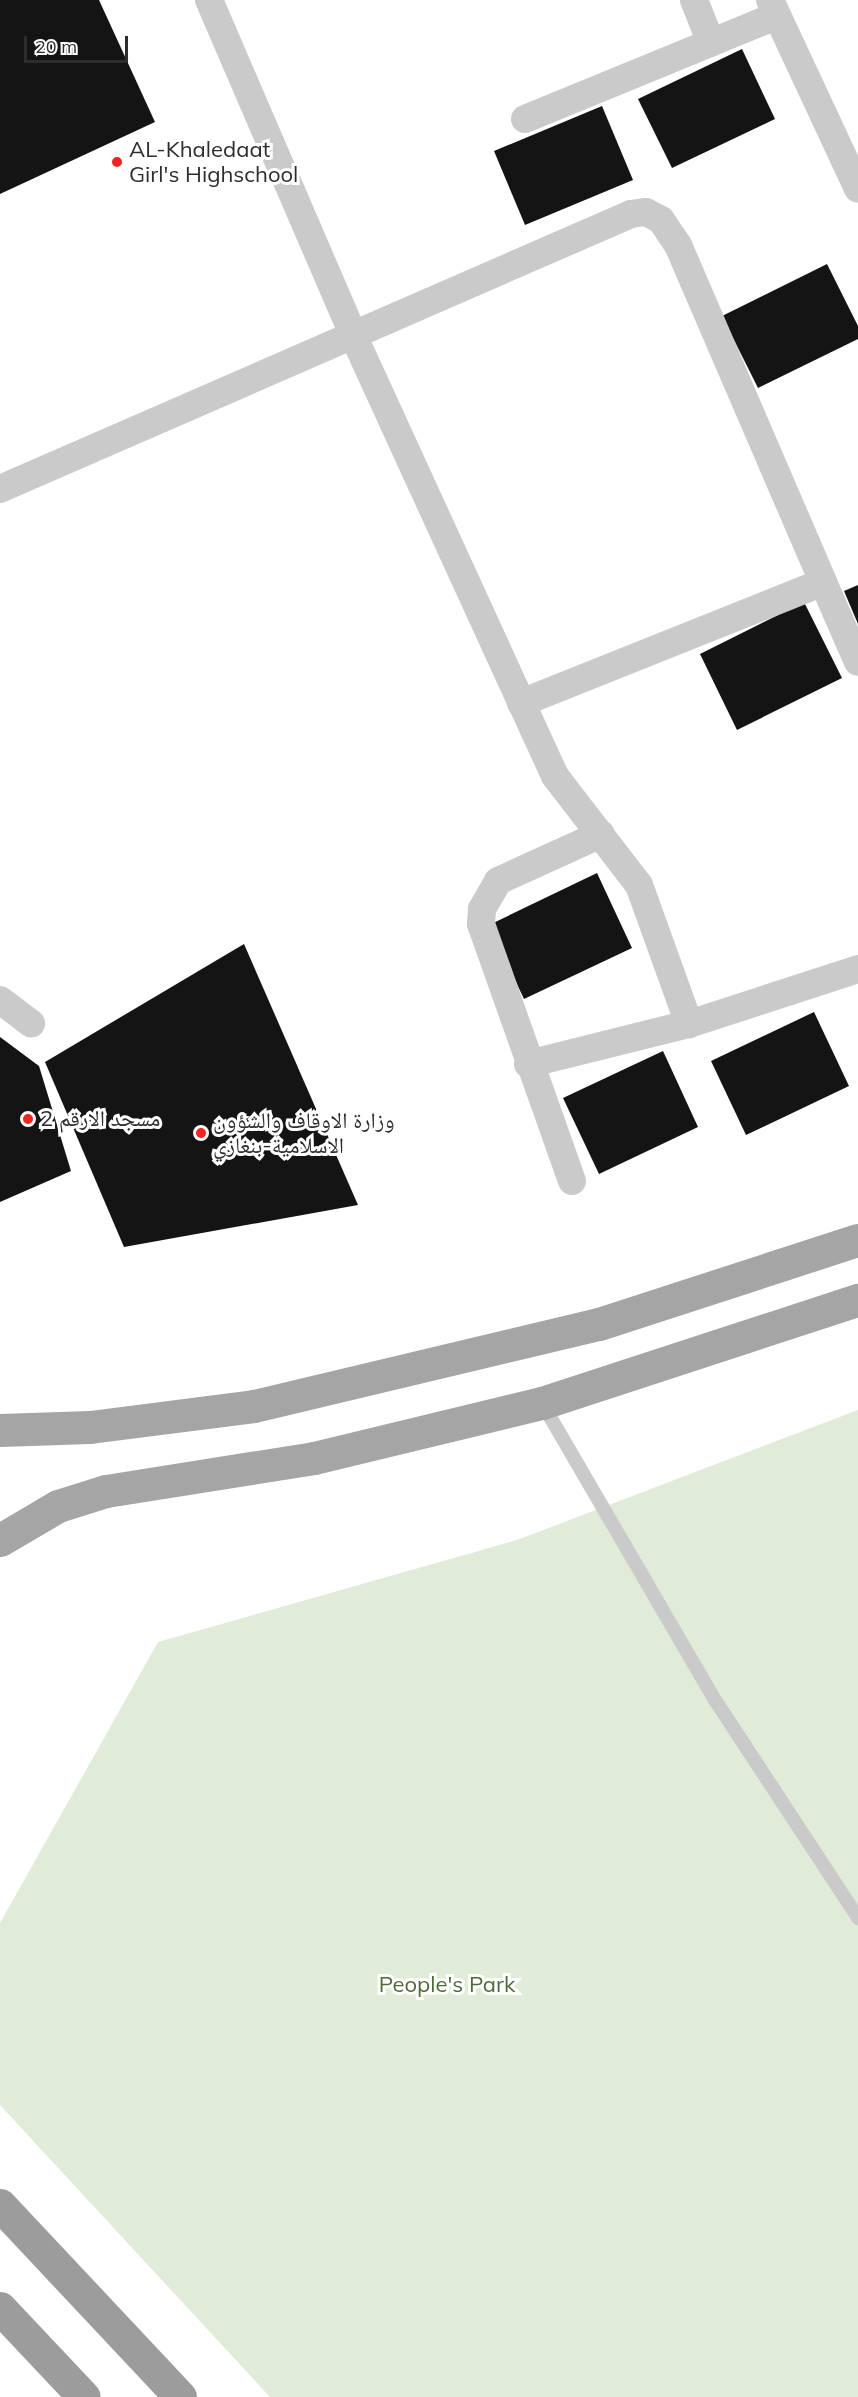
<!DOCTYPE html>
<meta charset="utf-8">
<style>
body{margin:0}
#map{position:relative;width:858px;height:2397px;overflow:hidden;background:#fff;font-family:Mulish,"Noto Naskh Arabic",sans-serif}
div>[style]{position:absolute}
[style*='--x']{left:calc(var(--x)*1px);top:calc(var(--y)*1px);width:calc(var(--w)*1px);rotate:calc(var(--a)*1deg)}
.green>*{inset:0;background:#e1ecd8}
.building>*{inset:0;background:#141414}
.service>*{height:14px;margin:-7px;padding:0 7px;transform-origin:7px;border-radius:7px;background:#cacaca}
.minor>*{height:28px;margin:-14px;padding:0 14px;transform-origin:14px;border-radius:14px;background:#cacaca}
.primary>*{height:33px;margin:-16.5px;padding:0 16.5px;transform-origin:16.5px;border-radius:16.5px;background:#a5a5a5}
.trunk>*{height:33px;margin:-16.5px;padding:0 16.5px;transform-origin:16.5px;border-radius:16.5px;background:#9c9c9c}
.dots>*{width:16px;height:16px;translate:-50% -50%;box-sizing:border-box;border:3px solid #fff;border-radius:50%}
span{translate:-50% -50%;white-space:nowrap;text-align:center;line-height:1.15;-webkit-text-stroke:6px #fff;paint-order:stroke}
.poi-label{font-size:22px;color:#2d2d2d}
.left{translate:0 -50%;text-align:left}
.park-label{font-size:22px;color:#4b6b37}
.scale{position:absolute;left:24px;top:36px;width:104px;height:27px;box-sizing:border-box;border:3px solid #2d2d2d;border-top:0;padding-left:8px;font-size:18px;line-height:21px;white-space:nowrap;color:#2d2d2d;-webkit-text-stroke:4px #fff;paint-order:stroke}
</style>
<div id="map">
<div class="green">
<div style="clip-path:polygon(858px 1410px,858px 2397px,270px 2397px,0 2105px,0 1923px,158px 1642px,517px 1540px)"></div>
</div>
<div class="building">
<div style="clip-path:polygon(0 0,99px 0,155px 122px,0 194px)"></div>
<div style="clip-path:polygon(742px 49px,775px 119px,672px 168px,638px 99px)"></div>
<div style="clip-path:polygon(602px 106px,633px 180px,525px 225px,494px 151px)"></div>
<div style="clip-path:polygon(827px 264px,858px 326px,858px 339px,758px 388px,722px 316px)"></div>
<div style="clip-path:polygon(858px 585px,858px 624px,844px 591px)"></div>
<div style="clip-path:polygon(804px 602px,842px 678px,737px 730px,700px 654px)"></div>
<div style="clip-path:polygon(597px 873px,632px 948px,524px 999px,489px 925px)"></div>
<div style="clip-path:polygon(244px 944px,358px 1205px,124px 1247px,45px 1062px)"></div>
<div style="clip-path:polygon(814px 1012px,849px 1086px,746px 1135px,711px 1061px)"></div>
<div style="clip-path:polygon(0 1037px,39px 1066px,71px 1171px,0 1202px)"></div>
<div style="clip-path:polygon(663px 1051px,698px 1127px,599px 1174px,563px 1098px)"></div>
</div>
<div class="service">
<div style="--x:542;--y:1403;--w:344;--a:59.8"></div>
<div style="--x:715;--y:1700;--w:261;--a:56.7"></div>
</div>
<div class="minor">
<div style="--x:209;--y:0;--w:367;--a:66.7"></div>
<div style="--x:354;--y:337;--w:483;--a:65.4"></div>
<div style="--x:555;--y:776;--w:138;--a:52.4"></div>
<div style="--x:639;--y:885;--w:148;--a:70.2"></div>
<div style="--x:689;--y:1024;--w:178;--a:-18"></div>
<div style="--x:694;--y:0;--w:46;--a:68.4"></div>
<div style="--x:770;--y:0;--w:208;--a:65"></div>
<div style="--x:525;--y:119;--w:271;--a:-22.3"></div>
<div style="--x:0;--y:489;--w:688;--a:-23.55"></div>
<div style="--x:631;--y:214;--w:15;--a:-8"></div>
<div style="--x:646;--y:212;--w:17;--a:28"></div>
<div style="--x:661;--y:220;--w:30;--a:56"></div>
<div style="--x:678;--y:245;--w:367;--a:66.7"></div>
<div style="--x:521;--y:703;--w:325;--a:-21.8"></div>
<div style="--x:823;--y:582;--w:87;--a:66.4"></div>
<div style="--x:0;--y:1000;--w:39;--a:37"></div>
<div style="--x:528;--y:1064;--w:166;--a:-14"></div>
<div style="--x:572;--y:1181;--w:273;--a:-109.5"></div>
<div style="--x:481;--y:924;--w:15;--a:-86"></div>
<div style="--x:482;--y:909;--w:32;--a:-60"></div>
<div style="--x:498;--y:881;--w:113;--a:-24.5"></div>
</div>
<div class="primary">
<div style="--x:0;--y:1430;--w:90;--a:-1.9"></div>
<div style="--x:90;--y:1427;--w:165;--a:-7.3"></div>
<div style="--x:254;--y:1406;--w:355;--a:-13.4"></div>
<div style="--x:599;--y:1324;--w:272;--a:-18"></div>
<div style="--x:0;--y:1540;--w:67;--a:-30.4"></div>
<div style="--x:58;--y:1506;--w:50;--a:-17.4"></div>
<div style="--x:106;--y:1491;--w:211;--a:-9"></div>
<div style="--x:314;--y:1458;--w:235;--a:-13.6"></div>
<div style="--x:542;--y:1403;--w:332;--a:-18.1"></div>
</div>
<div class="trunk">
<div style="--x:0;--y:2205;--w:263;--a:46.8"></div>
<div style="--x:0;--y:2308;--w:122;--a:46.7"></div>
</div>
<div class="dots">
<div style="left:117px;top:162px;background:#f12421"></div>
<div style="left:28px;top:1119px;background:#f12421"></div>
<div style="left:201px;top:1133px;background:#f12421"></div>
</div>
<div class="poi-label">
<span class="left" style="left:129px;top:162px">AL-Khaledaat<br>Girl's Highschool</span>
<span class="left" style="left:40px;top:1119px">مسجد الارقم 2</span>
<span class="left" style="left:213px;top:1133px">وزارة الاوقاف والشؤون<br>الاسلامية-بنغازي</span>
</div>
<div class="park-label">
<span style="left:447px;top:1985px">People's Park</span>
</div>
<div class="scale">20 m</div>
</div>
